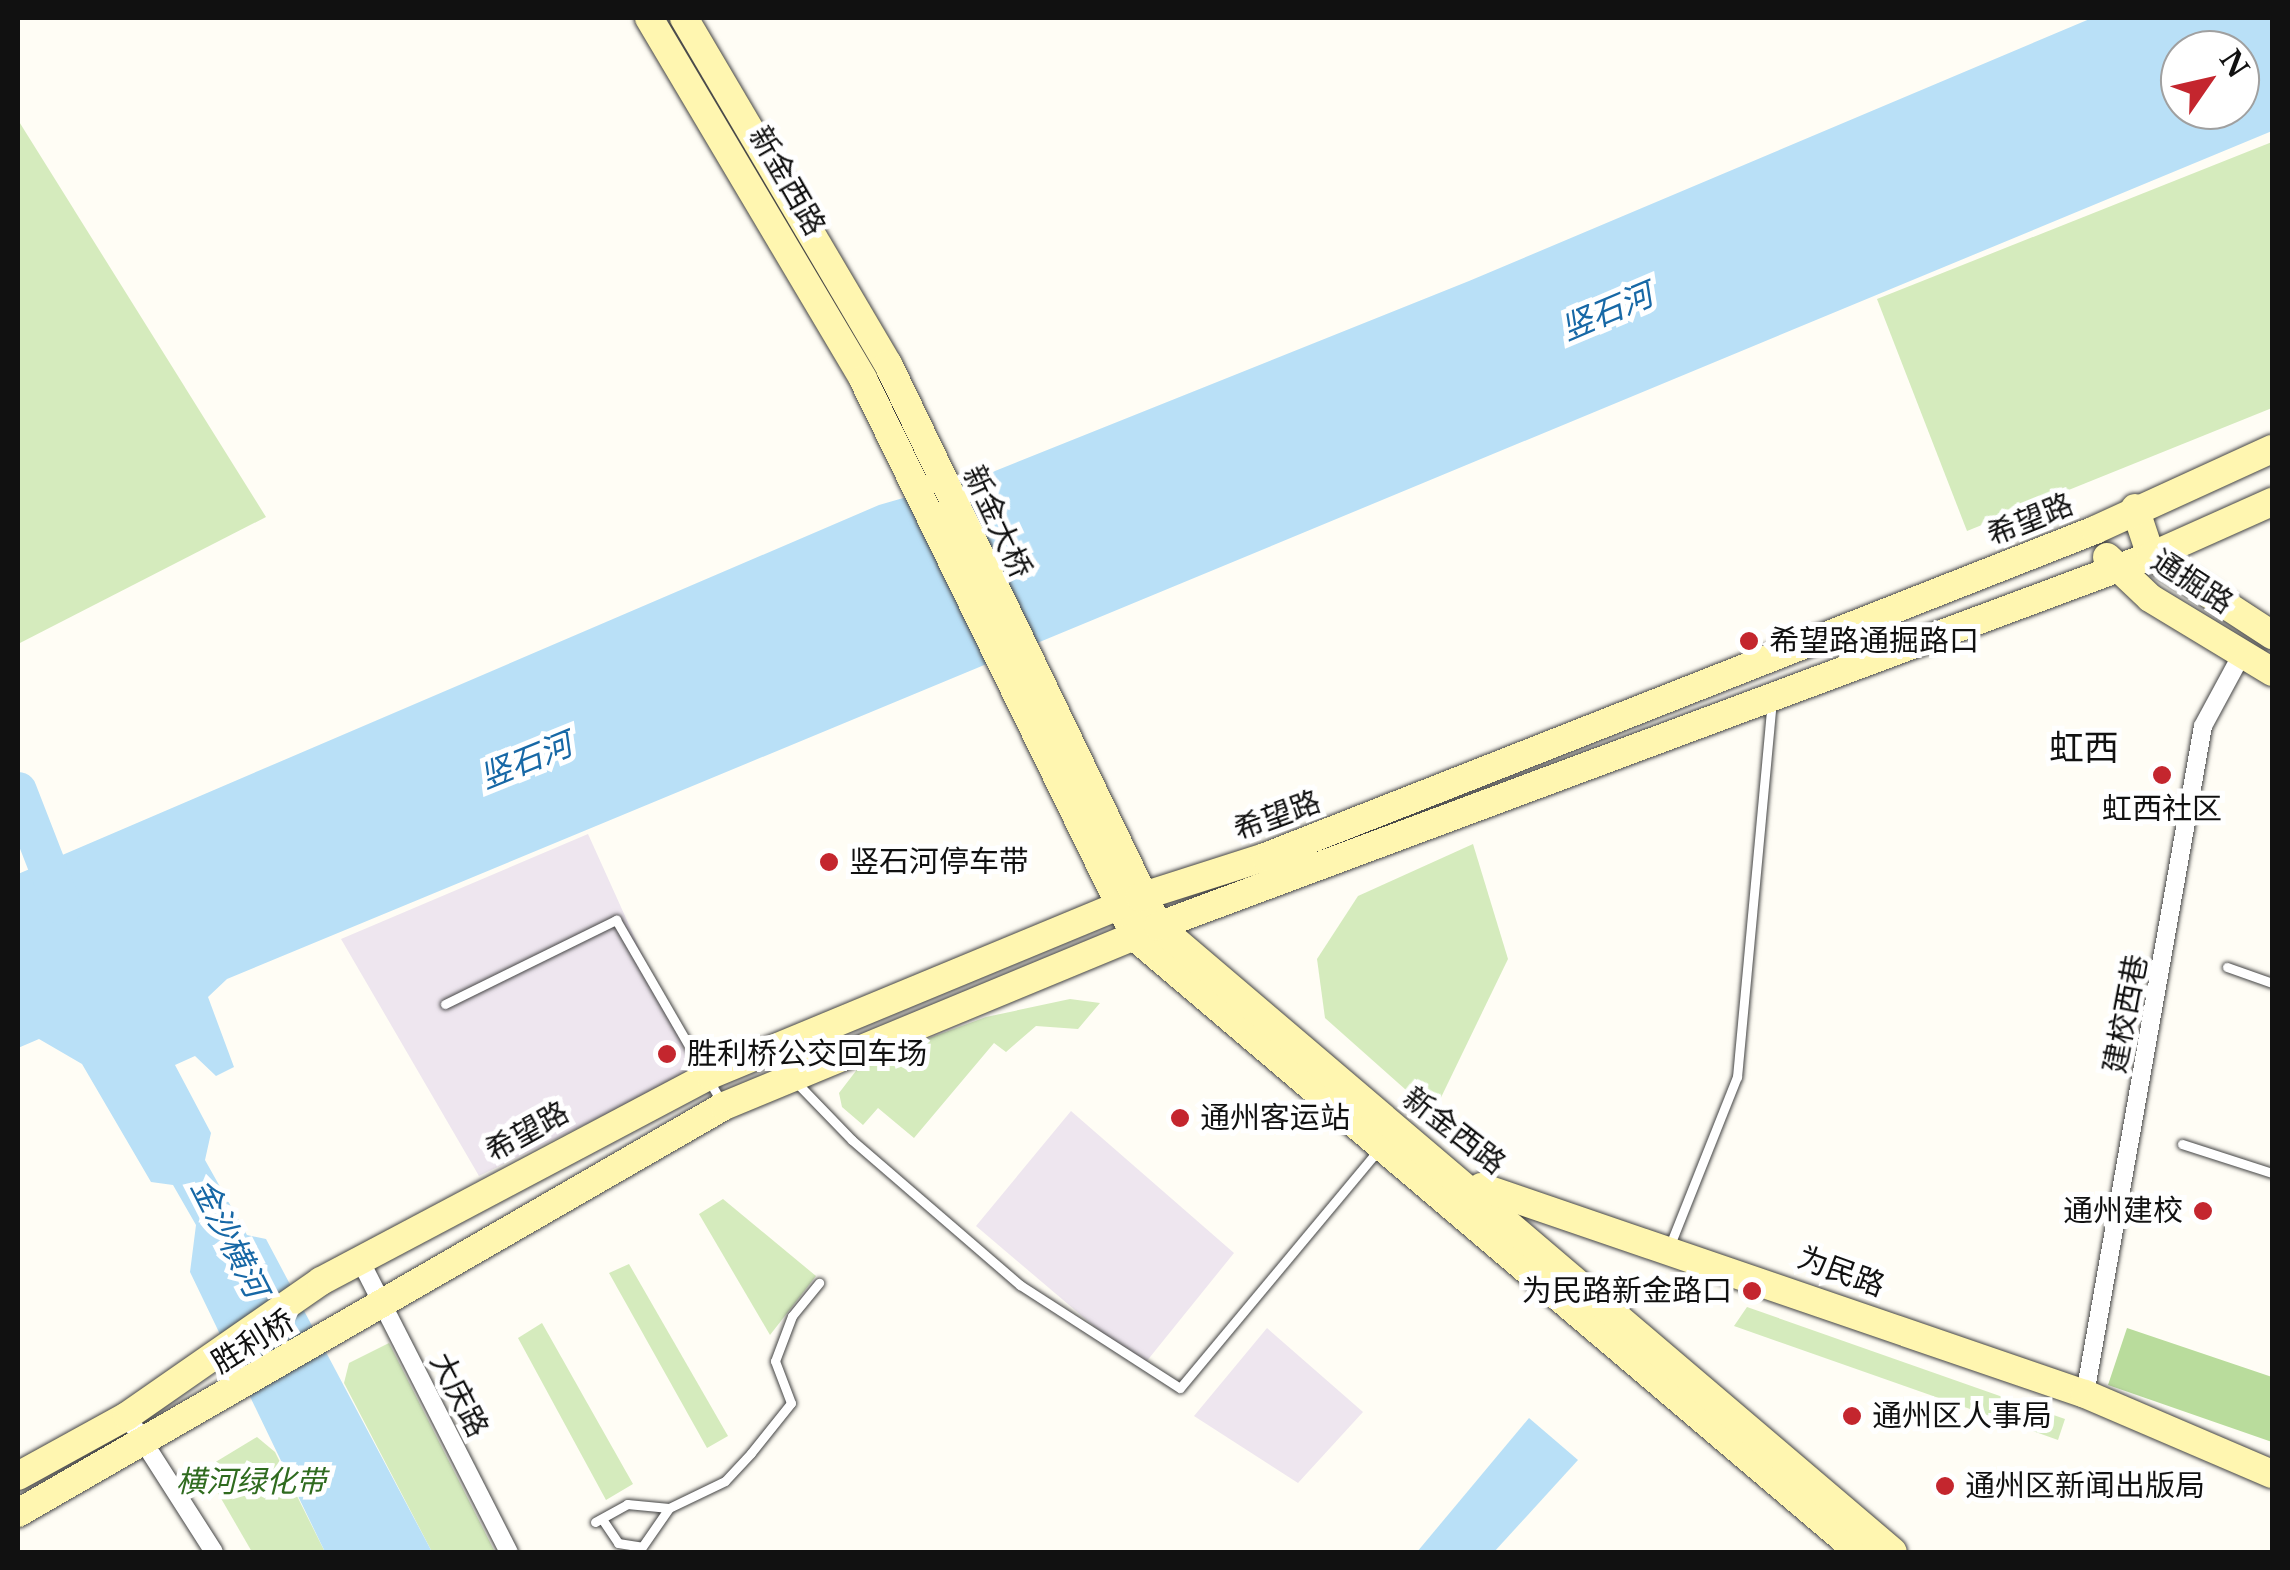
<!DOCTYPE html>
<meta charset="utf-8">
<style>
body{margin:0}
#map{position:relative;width:2290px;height:1570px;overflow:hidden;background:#fffdf5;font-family:"Libre Baskerville","Noto Sans SC",serif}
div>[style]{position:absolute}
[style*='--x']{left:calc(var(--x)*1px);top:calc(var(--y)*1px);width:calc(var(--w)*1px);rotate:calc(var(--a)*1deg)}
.industrial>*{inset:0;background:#eee6ef}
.green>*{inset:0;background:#d5ebbd}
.forest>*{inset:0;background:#b9dc9c}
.water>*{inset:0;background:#b9e0f7}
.river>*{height:38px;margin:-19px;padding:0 19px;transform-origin:19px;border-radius:19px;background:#b9e0f7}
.roads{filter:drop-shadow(0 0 2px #444) drop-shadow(0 0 2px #444)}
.lane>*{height:9px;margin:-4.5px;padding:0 4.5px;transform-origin:4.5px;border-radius:4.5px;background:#fff}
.street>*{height:18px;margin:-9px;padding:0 9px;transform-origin:9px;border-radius:9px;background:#fff}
.secondary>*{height:28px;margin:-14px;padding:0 14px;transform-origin:14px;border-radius:14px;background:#fff6b0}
.dots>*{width:28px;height:28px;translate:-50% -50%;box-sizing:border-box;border:5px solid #fff;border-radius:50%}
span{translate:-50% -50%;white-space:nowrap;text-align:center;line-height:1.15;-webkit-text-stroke:10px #fff;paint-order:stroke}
.street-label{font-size:30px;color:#111}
.poi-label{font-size:30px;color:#111}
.left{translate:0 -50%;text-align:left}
.right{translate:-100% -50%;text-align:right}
.park-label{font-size:30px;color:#2f6b1f;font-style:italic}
.water-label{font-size:32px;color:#1768a6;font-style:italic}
.quarter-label{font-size:35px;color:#111}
.frame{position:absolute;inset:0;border:20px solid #111;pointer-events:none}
.north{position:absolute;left:2160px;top:30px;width:100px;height:100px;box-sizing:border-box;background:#fff;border:2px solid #a0a0a0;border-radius:50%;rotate:56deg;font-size:28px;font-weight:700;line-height:40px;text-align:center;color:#111}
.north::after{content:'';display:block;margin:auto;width:35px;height:45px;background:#c4262e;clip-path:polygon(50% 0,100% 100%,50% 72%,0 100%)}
</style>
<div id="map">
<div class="industrial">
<div style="clip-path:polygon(588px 834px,695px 1071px,479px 1176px,341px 939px)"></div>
<div style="clip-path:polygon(1071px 1111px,1234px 1253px,1142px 1367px,976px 1226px)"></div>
<div style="clip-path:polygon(1267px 1328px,1363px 1412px,1298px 1483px,1194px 1416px)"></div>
</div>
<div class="green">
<div style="clip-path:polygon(18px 120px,266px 517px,18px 644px)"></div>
<div style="clip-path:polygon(2272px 142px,2272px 408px,1967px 531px,1877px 299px)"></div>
<div style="clip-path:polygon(1473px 844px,1508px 959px,1433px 1114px,1325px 1018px,1317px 959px,1358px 896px)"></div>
<div style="clip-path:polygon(1070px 999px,1100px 1003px,1078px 1029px,1036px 1026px,1006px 1052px,994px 1043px,914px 1138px,878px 1108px,863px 1125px,842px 1107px,839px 1093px,862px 1063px,986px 1017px)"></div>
<div style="clip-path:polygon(723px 1199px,816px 1276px,770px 1335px,699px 1214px)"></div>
<div style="clip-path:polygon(629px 1264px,728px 1436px,707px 1448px,609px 1273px)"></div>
<div style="clip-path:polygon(1747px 1307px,2065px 1419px,2058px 1440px,1734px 1326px)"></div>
<div style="clip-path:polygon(542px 1323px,633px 1484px,606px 1500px,518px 1338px)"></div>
<div style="clip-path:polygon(389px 1343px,495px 1552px,432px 1552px,344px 1383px,349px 1363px)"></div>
<div style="clip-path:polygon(257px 1437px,275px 1452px,325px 1552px,252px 1552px,204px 1469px)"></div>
</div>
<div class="forest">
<div style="clip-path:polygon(2127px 1328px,2272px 1377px,2272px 1442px,2108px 1385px)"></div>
</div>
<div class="water">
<div style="clip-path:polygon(evenodd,2092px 18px,2272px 18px,2272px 131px,227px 979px,208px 997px,234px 1067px,216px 1076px,195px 1056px,175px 1065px,211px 1133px,205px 1160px,247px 1235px,266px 1239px,432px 1552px,325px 1552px,190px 1272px,196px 1225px,173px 1185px,151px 1182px,82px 1064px,39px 1039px,18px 1048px,18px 874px,879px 505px,990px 473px,1469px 281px,2092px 18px,2180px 50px,2240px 50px,2240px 110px,2180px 110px,2180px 50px)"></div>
<div style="clip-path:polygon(1529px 1418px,1578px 1460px,1494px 1552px,1417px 1552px)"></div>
</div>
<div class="river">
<div style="--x:18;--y:791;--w:124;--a:68.8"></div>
</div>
<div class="roads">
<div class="lane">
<div style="--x:2227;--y:967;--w:48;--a:19.6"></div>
<div style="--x:445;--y:1004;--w:191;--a:-26.2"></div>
<div style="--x:616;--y:920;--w:211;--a:59.9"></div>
<div style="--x:779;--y:1049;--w:32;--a:66"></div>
<div style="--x:792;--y:1078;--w:86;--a:45.9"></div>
<div style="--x:852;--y:1140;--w:222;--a:40.8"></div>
<div style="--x:1020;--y:1285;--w:190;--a:32.8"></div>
<div style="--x:1180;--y:1388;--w:310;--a:-50.2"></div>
<div style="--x:2182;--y:1144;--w:95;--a:17.9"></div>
<div style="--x:1670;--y:1245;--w:181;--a:-68.3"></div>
<div style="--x:1737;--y:1077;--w:377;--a:-84.7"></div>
<div style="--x:602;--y:1519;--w:29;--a:56"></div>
<div style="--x:618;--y:1543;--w:24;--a:9"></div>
<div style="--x:642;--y:1547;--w:47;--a:-55.3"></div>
<div style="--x:595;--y:1522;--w:37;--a:-29"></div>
<div style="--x:627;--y:1504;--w:42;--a:5.4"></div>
<div style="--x:669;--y:1508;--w:62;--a:-25.7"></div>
<div style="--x:725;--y:1481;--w:38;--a:-47"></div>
<div style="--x:751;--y:1453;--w:64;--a:-51.3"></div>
<div style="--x:791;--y:1403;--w:45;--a:-110.9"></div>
<div style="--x:775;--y:1361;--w:48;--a:-69.3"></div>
<div style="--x:792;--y:1316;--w:43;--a:-50.7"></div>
</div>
<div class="street">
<div style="--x:361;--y:1262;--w:326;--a:63"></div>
<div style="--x:2085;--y:1394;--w:678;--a:-79.98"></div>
<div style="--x:2203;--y:726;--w:84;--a:-61.6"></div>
<div style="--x:127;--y:1416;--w:161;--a:57.4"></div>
</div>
<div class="secondary">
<div style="--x:649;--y:18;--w:420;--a:59.3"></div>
<div style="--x:863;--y:379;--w:622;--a:63.97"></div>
<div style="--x:1136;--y:938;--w:949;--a:40.34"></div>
<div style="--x:684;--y:18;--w:402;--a:59.5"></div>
<div style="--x:888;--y:364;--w:623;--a:64.34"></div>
<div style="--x:1158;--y:926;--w:965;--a:40.42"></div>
<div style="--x:2135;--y:508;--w:51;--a:71.6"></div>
<div style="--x:2151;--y:556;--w:145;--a:33.1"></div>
<div style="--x:2107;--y:557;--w:59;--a:43.6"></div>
<div style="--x:2150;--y:598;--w:143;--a:31.2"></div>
<div style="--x:1481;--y:1187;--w:638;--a:18.92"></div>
<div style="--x:2085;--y:1394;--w:203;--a:23.2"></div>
<div style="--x:18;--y:1476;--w:124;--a:-28.8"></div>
<div style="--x:127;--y:1416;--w:236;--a:-34.8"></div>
<div style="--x:321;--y:1281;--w:440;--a:-27.9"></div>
<div style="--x:710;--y:1075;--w:465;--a:-22.5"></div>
<div style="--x:1140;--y:897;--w:131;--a:-17.7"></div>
<div style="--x:1265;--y:857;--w:892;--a:-21.5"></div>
<div style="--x:2095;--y:530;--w:195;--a:-24.6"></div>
<div style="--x:18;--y:1513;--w:815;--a:-29.96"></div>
<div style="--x:724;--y:1106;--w:470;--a:-22.5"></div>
<div style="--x:1158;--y:926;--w:1060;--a:-20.44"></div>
<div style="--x:2151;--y:556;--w:133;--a:-24.1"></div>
</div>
</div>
<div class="dots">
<div style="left:1749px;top:641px;background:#c4262e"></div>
<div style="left:2162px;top:775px;background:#c4262e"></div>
<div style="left:829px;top:862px;background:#c4262e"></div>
<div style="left:667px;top:1054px;background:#c4262e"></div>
<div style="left:1180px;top:1118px;background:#c4262e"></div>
<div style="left:2203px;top:1211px;background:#c4262e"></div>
<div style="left:1752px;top:1291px;background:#c4262e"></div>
<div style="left:1852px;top:1416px;background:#c4262e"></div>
<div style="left:1945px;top:1486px;background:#c4262e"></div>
</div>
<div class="street-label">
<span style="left:787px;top:181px;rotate:60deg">新金西路</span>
<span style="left:2030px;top:520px;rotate:-22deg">希望路</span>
<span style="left:997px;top:522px;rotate:65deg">新金大桥</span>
<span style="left:2192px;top:582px;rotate:33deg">通掘路</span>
<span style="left:1277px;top:816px;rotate:-20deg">希望路</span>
<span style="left:2126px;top:1014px;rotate:-79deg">建校西巷</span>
<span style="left:1454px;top:1131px;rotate:38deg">新金西路</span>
<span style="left:527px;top:1132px;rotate:-29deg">希望路</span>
<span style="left:1841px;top:1272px;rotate:20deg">为民路</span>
<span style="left:253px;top:1342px;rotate:-32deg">胜利桥</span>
<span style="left:459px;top:1395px;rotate:63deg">大庆路</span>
</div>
<div class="poi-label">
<span class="left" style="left:1769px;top:641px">希望路通掘路口</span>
<span style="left:2162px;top:809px">虹西社区</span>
<span class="left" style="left:849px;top:862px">竖石河停车带</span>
<span class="left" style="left:687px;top:1054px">胜利桥公交回车场</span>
<span class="left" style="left:1200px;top:1118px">通州客运站</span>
<span class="right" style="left:2183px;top:1211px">通州建校</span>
<span class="right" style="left:1732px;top:1291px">为民路新金路口</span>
<span class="left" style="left:1872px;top:1416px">通州区人事局</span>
<span class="left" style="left:1965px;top:1486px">通州区新闻出版局</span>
</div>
<div class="park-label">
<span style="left:251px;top:1482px">横河绿化带</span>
</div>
<div class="water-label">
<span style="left:1607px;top:312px;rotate:-23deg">竖石河</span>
<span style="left:526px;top:761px;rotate:-22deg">竖石河</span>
<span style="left:229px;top:1238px;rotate:63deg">金沙横河</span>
</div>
<div class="quarter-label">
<span style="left:2084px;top:748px">虹西</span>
</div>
<div class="frame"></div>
<div class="north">N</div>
</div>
